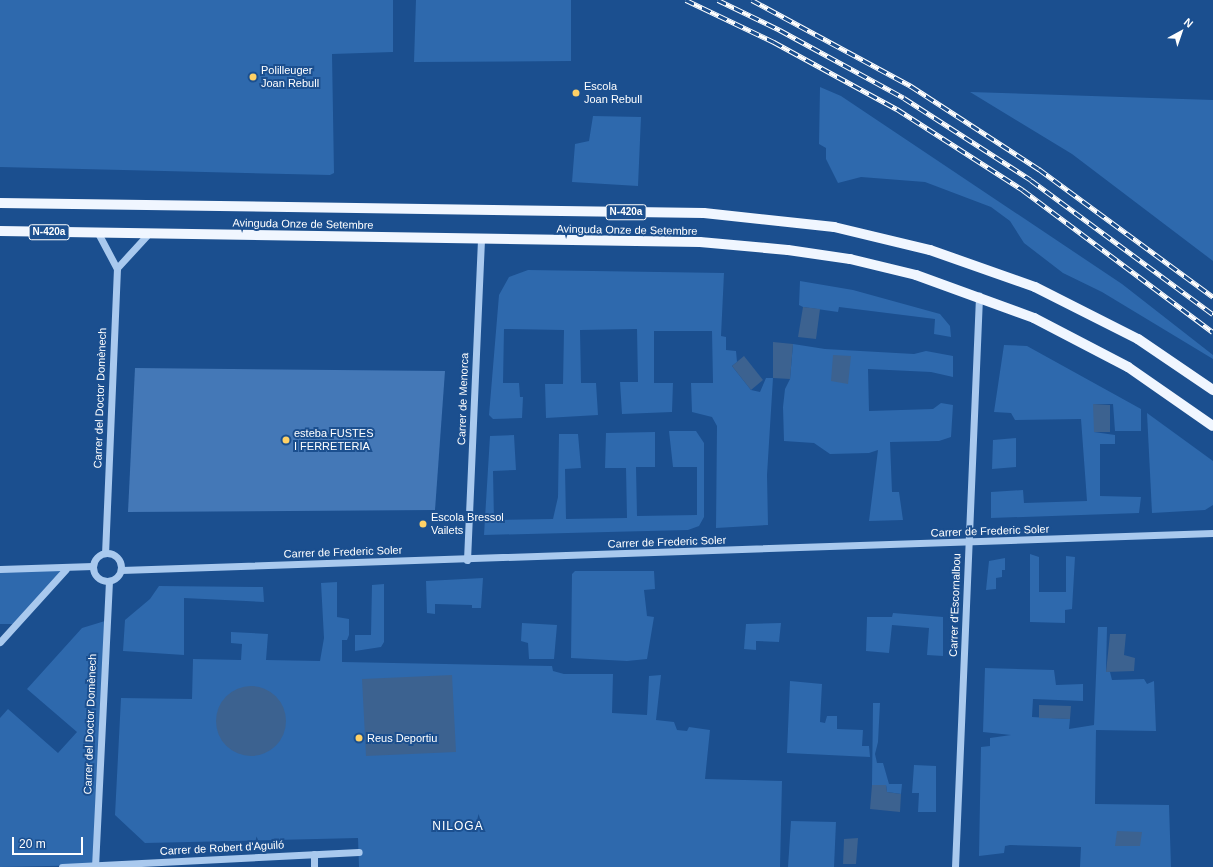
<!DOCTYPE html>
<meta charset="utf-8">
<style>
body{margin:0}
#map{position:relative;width:1213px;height:867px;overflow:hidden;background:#1b4f8f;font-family:Arial,sans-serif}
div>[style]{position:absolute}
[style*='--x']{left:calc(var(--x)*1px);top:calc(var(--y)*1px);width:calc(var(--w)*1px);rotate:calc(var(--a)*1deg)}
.green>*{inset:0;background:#2e69ad}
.water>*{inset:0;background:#3c6290}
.round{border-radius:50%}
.building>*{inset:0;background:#4478b7}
.minor>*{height:7px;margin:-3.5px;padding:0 3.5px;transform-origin:3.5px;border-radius:3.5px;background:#a9c9ee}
.minor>.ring{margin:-3.5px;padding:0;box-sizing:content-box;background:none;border:7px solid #a9c9ee;border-radius:50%}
.major>*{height:10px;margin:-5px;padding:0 5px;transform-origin:5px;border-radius:5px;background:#f0f6ff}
.rail>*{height:4.5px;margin-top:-2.25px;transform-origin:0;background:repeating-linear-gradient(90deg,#1b4f8f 0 9px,#fff 0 18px);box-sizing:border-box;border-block:1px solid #fff}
.dots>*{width:11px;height:11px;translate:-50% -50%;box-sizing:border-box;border:2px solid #1b4f8f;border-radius:50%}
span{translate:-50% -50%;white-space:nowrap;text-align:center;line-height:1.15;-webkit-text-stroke:4px #1b4f8f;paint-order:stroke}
.shield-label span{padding:1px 3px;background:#1b4f8f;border:1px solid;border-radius:3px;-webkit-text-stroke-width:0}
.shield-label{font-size:10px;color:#fff;font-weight:700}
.poi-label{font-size:11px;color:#fff}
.left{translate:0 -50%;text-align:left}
.street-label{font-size:11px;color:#fff}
.neighbourhood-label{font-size:12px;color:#fff;letter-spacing:1px}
.north{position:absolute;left:1161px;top:12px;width:40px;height:40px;-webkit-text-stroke:3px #1b4f8f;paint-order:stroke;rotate:40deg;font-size:11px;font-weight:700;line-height:16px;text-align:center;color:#fff}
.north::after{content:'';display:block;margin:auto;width:14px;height:18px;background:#fff;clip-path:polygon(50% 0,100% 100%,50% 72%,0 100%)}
.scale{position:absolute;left:12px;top:837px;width:71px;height:18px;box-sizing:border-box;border:2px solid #fff;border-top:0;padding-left:5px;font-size:12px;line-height:14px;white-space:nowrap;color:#fff;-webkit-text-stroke:3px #1b4f8f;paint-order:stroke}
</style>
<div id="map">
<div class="green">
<div style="clip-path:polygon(0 0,393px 0,393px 52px,332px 54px,334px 173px,330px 175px,0 167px)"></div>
<div style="clip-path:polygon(416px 0,571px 0,571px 61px,414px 62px)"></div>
<div style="clip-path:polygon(820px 87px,841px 96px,1122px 284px,1213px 355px,1213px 359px,1102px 292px,1063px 273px,1024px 243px,1010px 221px,991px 207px,925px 182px,861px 177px,838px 183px,826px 159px,826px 148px,819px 144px)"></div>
<div style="clip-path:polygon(970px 92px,1213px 100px,1213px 261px,1072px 154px)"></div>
<div style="clip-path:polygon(593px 116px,641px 117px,638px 186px,572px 182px,575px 144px,589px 141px)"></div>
<div style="clip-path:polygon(528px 270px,724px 273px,721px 336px,726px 337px,726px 350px,736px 351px,737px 362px,732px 366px,751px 390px,760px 392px,766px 378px,773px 378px,767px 475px,768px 525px,716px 528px,717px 426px,712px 417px,692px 412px,691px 383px,713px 383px,712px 331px,654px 331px,654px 383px,673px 383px,672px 412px,622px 414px,620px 382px,638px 382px,637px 329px,580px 330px,581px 383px,596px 383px,598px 415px,546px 418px,545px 384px,563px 384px,564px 330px,504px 329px,503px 383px,519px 383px,520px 397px,523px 397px,522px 418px,493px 419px,489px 415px,499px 295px,509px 277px)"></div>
<div style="clip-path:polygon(800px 281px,853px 290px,940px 314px,950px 326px,951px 337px,934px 334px,935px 319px,839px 307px,838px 312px,803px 307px,799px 305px)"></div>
<div style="clip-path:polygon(793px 344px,825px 349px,914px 354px,926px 351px,953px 356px,953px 377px,931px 372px,868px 369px,869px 411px,933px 409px,941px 403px,953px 405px,951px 437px,939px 441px,890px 442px,892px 492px,899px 492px,903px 520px,869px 521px,878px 450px,869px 453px,830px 454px,814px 443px,784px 441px,783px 407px,785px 389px,790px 379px)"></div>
<div style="clip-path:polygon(1004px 345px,1027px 346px,1141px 409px,1141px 431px,1115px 431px,1113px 404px,1094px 404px,1094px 432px,1115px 435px,1115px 444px,1100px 444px,1100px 496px,1141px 497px,1139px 513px,991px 518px,991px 492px,1023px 490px,1024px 503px,1087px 501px,1081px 419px,1015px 420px,1011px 413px,994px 412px)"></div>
<div style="clip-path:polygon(1147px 413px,1213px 461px,1213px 505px,1205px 510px,1152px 513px)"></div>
<div style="clip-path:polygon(669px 431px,696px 431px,704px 443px,704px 517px,699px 526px,688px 530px,484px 535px,490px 436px,514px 435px,516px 470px,493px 471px,494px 520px,553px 519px,558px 497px,559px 434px,578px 434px,581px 468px,565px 469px,566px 519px,627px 518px,626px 468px,605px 468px,606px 433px,655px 432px,655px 467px,636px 467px,637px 516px,697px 515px,697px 467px,673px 467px)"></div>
<div style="clip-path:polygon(1016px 438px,1016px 467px,992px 469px,993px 440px)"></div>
<div style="clip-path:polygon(1030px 554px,1039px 557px,1039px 592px,1066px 592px,1066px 556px,1075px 557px,1072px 609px,1065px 610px,1065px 623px,1030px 622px)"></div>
<div style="clip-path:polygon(1005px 558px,1005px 570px,1002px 570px,1002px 577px,996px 578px,996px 589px,986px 590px,989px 561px)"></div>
<div style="clip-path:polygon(66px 569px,16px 624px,0 624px,0 570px)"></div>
<div style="clip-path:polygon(575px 571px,654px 571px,655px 589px,644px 590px,647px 616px,654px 617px,647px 659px,627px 661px,571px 658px,572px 574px)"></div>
<div style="clip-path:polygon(483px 578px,481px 608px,472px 608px,472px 605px,435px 604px,435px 614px,427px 613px,426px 581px)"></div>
<div style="clip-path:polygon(337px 582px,337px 617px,349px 619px,349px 635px,347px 640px,342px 640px,342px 662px,552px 666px,553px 671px,564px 674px,613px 674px,612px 713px,647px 715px,649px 676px,661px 675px,656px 720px,674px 722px,677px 730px,687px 731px,689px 727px,710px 730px,705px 779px,782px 781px,780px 867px,359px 867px,358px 838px,145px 843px,115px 815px,121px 698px,192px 699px,193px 659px,241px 660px,242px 644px,231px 643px,231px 632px,268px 634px,266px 660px,320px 661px,324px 638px,321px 583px)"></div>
<div style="clip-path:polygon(384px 584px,384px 642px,381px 647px,355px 651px,355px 635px,371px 635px,372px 585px)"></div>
<div style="clip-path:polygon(159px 586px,263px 587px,264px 602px,184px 598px,184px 655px,123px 651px,125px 620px,150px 599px)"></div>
<div style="clip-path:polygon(893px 613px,943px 617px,943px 656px,927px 655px,929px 628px,892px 625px,889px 653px,866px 651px,867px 617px,892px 617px)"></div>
<div style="clip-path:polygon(105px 621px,96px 865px,0 867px,0 718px,8px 709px,58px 753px,77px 732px,27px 689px,82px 628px)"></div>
<div style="clip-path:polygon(522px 623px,557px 625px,554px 659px,529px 659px,528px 643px,521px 641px)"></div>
<div style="clip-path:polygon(781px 623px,779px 642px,756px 641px,756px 650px,744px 649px,746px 624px)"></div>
<div style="clip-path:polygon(1098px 627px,1107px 627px,1106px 672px,1110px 672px,1112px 680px,1144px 679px,1147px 684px,1154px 681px,1156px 731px,1096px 730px,1095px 804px,1169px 805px,1171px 867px,1080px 867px,1081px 847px,1010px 845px,1005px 846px,1004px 853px,979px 856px,981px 747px,990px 746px,990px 738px,1011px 735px,983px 732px,985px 668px,1054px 670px,1056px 685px,1083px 684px,1083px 701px,1033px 699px,1032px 717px,1070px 719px,1069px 729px,1094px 725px)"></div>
<div style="clip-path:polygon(790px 681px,822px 684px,820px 722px,825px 723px,827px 716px,837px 716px,837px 729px,863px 730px,862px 746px,869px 746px,870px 757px,787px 753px)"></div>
<div style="clip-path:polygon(873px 703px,880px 703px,878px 742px,875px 754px,877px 763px,883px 763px,889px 784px,902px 784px,901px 794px,887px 792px,886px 785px,872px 785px)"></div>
<div style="clip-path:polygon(914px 765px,936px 766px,936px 812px,918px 812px,919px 793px,912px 793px)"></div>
<div style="clip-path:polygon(791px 821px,836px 822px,834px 867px,788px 867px)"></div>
</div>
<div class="water">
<div style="clip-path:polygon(803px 307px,820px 309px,816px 339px,798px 337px)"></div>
<div style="clip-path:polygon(773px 342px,793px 344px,790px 379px,773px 378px)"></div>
<div style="clip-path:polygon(833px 355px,851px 356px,848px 384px,831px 381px)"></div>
<div style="clip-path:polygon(744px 356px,763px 380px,751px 390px,732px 366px)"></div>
<div style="clip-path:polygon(1093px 404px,1110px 405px,1110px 432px,1094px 432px)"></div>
<div style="clip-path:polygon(1110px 634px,1126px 634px,1124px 655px,1135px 658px,1134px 671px,1106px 672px)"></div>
<div style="clip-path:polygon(452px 675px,456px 752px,366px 756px,362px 679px)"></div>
<div class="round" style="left:216px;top:686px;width:70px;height:70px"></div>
<div style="clip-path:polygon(1039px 705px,1071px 706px,1070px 719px,1039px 718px)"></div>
<div style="clip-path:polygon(872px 785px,886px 785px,887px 792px,901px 794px,900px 812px,870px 809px)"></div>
<div style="clip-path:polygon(1117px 831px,1142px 832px,1140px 846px,1115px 846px)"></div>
<div style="clip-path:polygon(858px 838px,856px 864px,843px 864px,844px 839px)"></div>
</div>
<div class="building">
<div style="clip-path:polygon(135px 368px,445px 371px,435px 510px,128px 512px)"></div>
</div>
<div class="minor">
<div style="--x:98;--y:233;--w:40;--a:62"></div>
<div style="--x:117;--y:268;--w:285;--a:92.4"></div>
<div style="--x:117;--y:268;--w:46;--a:-47.6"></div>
<div class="ring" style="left:93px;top:553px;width:21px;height:21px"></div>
<div style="--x:467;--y:560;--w:320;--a:-87.5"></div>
<div style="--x:0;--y:569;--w:93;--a:-1.8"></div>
<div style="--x:121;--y:570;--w:1093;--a:-1.94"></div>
<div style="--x:0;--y:642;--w:98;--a:-47.9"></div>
<div style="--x:62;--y:867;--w:297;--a:-2.9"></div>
<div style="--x:95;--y:867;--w:286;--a:-87.2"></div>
<div style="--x:314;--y:867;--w:13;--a:-90"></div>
<div style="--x:955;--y:867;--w:572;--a:-87.59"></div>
</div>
<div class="major">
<div style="--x:0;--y:203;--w:704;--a:0.81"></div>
<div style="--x:704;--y:213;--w:131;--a:6.1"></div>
<div style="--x:834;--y:227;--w:99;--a:13.5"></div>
<div style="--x:930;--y:250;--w:111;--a:19.4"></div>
<div style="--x:1035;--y:287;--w:115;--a:26.8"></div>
<div style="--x:1138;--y:339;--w:91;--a:34.2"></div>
<div style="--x:0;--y:231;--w:700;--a:0.9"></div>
<div style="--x:700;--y:242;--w:88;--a:5.2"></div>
<div style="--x:788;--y:250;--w:63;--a:8.3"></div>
<div style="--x:850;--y:259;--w:68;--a:13.6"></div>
<div style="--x:916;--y:275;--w:126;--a:20"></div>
<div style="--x:1034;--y:318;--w:106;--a:27.5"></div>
<div style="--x:1128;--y:367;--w:103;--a:34.8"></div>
</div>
<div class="rail">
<div style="--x:686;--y:0;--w:98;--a:25.5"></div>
<div style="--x:774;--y:42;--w:140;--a:28.6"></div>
<div style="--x:897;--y:109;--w:150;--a:32.7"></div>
<div style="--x:1023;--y:190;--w:237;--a:36.8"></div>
<div style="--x:718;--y:0;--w:69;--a:25.8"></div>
<div style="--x:780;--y:30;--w:141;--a:28.7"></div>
<div style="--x:904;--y:98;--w:151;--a:32.8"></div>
<div style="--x:1031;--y:180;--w:226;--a:36.4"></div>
<div style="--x:752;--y:0;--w:181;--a:28.4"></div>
<div style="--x:911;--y:86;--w:153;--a:33"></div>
<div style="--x:1039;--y:169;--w:216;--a:36.3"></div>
</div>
<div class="dots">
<div style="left:253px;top:77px;background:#ffd166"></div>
<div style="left:576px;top:93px;background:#ffd166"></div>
<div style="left:286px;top:440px;background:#ffd166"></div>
<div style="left:423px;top:524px;background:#ffd166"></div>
<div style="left:359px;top:738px;background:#ffd166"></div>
</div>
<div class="shield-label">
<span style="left:626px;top:212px">N-420a</span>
<span style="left:49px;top:232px">N-420a</span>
</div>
<div class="poi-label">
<span class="left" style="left:261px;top:77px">Polilleuger<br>Joan Rebull</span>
<span class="left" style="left:584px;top:93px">Escola<br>Joan Rebull</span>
<span class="left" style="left:294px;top:440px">esteba FUSTES<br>I FERRETERIA</span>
<span class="left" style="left:431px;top:524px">Escola Bressol<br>Vailets</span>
<span class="left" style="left:367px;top:738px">Reus Deportiu</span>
</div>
<div class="street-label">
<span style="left:303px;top:224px;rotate:1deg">Avinguda Onze de Setembre</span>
<span style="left:627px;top:230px;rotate:1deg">Avinguda Onze de Setembre</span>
<span style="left:100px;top:398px;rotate:-88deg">Carrer del Doctor Domènech</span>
<span style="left:463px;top:399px;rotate:-88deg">Carrer de Menorca</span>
<span style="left:990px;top:531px;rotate:-2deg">Carrer de Frederic Soler</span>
<span style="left:667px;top:542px;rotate:-2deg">Carrer de Frederic Soler</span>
<span style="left:343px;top:552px;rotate:-2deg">Carrer de Frederic Soler</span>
<span style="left:955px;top:605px;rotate:-88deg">Carrer d'Escornalbou</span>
<span style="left:90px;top:724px;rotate:-88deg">Carrer del Doctor Domènech</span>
<span style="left:222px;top:848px;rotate:-3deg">Carrer de Robert d'Aguiló</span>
</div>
<div class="neighbourhood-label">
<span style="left:458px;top:827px">NILOGA</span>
</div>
<div class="north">N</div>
<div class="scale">20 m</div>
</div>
